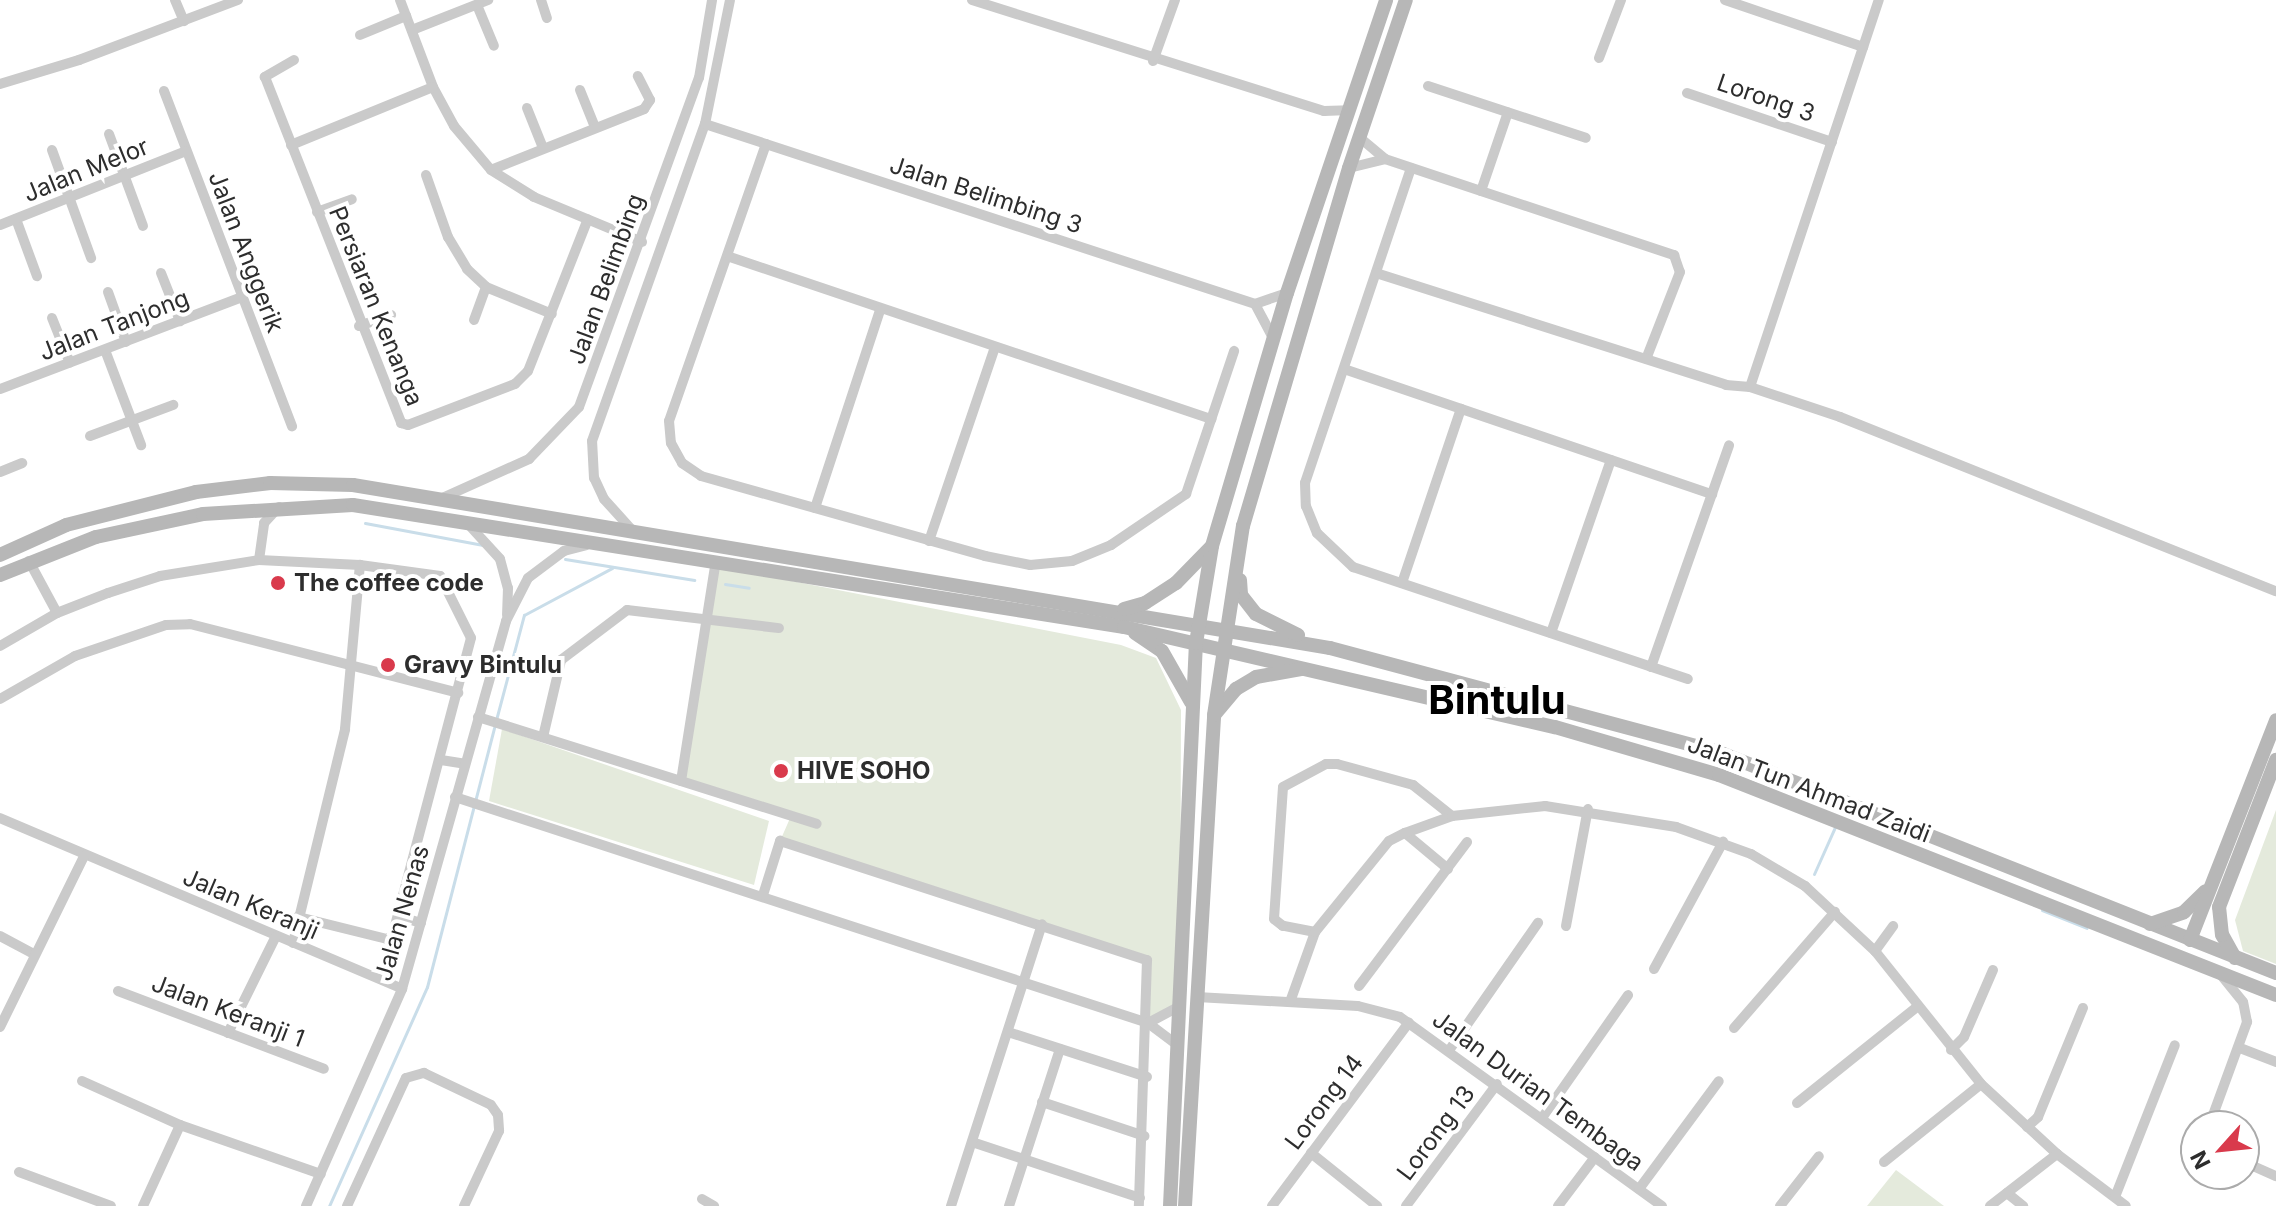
<!DOCTYPE html>
<style>
body{margin:0}
#map{position:relative;width:2276px;height:1206px;overflow:hidden;background:#fff;font-family:Inter,sans-serif}
div>[style]{position:absolute}
[style*='--x']{left:calc(var(--x)*1px);top:calc(var(--y)*1px);width:calc(var(--w)*1px);rotate:calc(var(--a)*1deg)}
.green>*{inset:0;background:#e4eadc}
.stream>*{height:3px;margin:-1.5px;padding:0 1.5px;transform-origin:1.5px;border-radius:1.5px;background:#c9dde9}
.street>*{height:10px;margin:-5px;padding:0 5px;transform-origin:5px;border-radius:5px;background:#cacaca}
.secondary>*{height:14px;margin:-7px;padding:0 7px;transform-origin:7px;border-radius:7px;background:#b7b7b7}
.dots>*{width:22px;height:22px;translate:-50% -50%;box-sizing:border-box;border:4px solid #fff;border-radius:50%}
span{translate:-50% -50%;white-space:nowrap;text-align:center;line-height:1.15;-webkit-text-stroke:8px #fff;paint-order:stroke}
.street-label{font-size:24px;color:#2d2d2d}
.poi-label{font-size:24px;color:#2d2d2d;font-weight:700}
.left{translate:0 -50%;text-align:left}
.town-label{font-size:40px;color:#000;font-weight:700}
.north{position:absolute;left:2180px;top:1110px;width:80px;height:80px;box-sizing:border-box;background:#fff;border:2px solid #ababab;border-radius:50%;rotate:243deg;font-size:22px;font-weight:700;line-height:32px;text-align:center;color:#2d2d2d}
.north::after{content:'';display:block;margin:auto;width:28px;height:36px;background:#d93a4c;clip-path:polygon(50% 0,100% 100%,50% 72%,0 100%)}
</style>
<div id="map">
<div class="green">
<div style="clip-path:polygon(715px 566px,1121px 645px,1156px 658px,1181px 710px,1180px 1006px,1148px 1023px,1151px 964px,780px 841px,791px 816px,681px 781px)"></div>
<div style="clip-path:polygon(502px 729px,769px 821px,754px 885px,489px 801px)"></div>
<div style="clip-path:polygon(2276px 810px,2276px 964px,2243px 951px,2235px 920px)"></div>
<div style="clip-path:polygon(1896px 1170px,1944px 1206px,1867px 1206px)"></div>
</div>
<div class="stream">
<div style="--x:365;--y:523;--w:120;--a:10.6"></div>
<div style="--x:565;--y:559;--w:131;--a:9.2"></div>
<div style="--x:725;--y:584;--w:24;--a:9"></div>
<div style="--x:496;--y:720;--w:109;--a:-75.1"></div>
<div style="--x:524;--y:615;--w:100;--a:-28.1"></div>
<div style="--x:1814;--y:874;--w:51;--a:-65.9"></div>
<div style="--x:2042;--y:910;--w:48;--a:21.8"></div>
<div style="--x:329;--y:1206;--w:240;--a:-65.9"></div>
<div style="--x:427;--y:987;--w:268;--a:-75.5"></div>
</div>
<div class="street">
<div style="--x:175;--y:0;--w:23;--a:67"></div>
<div style="--x:400;--y:0;--w:93;--a:69.2"></div>
<div style="--x:433;--y:87;--w:44;--a:61.7"></div>
<div style="--x:454;--y:126;--w:57;--a:49.9"></div>
<div style="--x:491;--y:170;--w:51;--a:32.1"></div>
<div style="--x:534;--y:197;--w:117;--a:22.6"></div>
<div style="--x:541;--y:0;--w:19;--a:72"></div>
<div style="--x:972;--y:0;--w:369;--a:17.5"></div>
<div style="--x:1324;--y:111;--w:25;--a:-2"></div>
<div style="--x:1725;--y:0;--w:146;--a:18.8"></div>
<div style="--x:477;--y:5;--w:44;--a:67.5"></div>
<div style="--x:412;--y:30;--w:82;--a:-21.5"></div>
<div style="--x:360;--y:35;--w:50;--a:-22.4"></div>
<div style="--x:1599;--y:58;--w:62;--a:-69.2"></div>
<div style="--x:294;--y:60;--w:34;--a:150"></div>
<div style="--x:265;--y:77;--w:372;--a:68.5"></div>
<div style="--x:401;--y:423;--w:7;--a:16"></div>
<div style="--x:408;--y:425;--w:115;--a:-21"></div>
<div style="--x:515;--y:384;--w:18;--a:-45"></div>
<div style="--x:528;--y:371;--w:163;--a:-68.5"></div>
<div style="--x:1153;--y:61;--w:65;--a:-70.2"></div>
<div style="--x:0;--y:84;--w:83;--a:-16.9"></div>
<div style="--x:79;--y:60;--w:170;--a:-20.7"></div>
<div style="--x:1428;--y:86;--w:166;--a:18.2"></div>
<div style="--x:580;--y:90;--w:40;--a:68"></div>
<div style="--x:164;--y:91;--w:359;--a:69.1"></div>
<div style="--x:1687;--y:93;--w:153;--a:18.7"></div>
<div style="--x:527;--y:108;--w:43;--a:68.2"></div>
<div style="--x:705;--y:124;--w:579;--a:18.12"></div>
<div style="--x:1255;--y:304;--w:34;--a:-19"></div>
<div style="--x:109;--y:134;--w:98;--a:69.7"></div>
<div style="--x:1359;--y:137;--w:34;--a:40"></div>
<div style="--x:1385;--y:159;--w:305;--a:18.4"></div>
<div style="--x:1674;--y:255;--w:18;--a:71"></div>
<div style="--x:1680;--y:272;--w:93;--a:111.3"></div>
<div style="--x:766;--y:144;--w:293;--a:109.3"></div>
<div style="--x:669;--y:421;--w:22;--a:85"></div>
<div style="--x:671;--y:443;--w:23;--a:61"></div>
<div style="--x:682;--y:463;--w:23;--a:34"></div>
<div style="--x:701;--y:476;--w:295;--a:15.7"></div>
<div style="--x:985;--y:556;--w:46;--a:11.3"></div>
<div style="--x:1030;--y:565;--w:42;--a:-5.4"></div>
<div style="--x:1072;--y:561;--w:42;--a:-22.3"></div>
<div style="--x:1111;--y:545;--w:91;--a:-34.2"></div>
<div style="--x:1186;--y:494;--w:151;--a:-71.4"></div>
<div style="--x:291;--y:145;--w:153;--a:-22.2"></div>
<div style="--x:52;--y:150;--w:115;--a:70.1"></div>
<div style="--x:1349;--y:168;--w:37;--a:-14"></div>
<div style="--x:1411;--y:168;--w:332;--a:108.6"></div>
<div style="--x:1305;--y:483;--w:23;--a:88"></div>
<div style="--x:1306;--y:506;--w:29;--a:68"></div>
<div style="--x:1317;--y:533;--w:50;--a:43.4"></div>
<div style="--x:1353;--y:567;--w:353;--a:18.5"></div>
<div style="--x:491;--y:170;--w:165;--a:-21.7"></div>
<div style="--x:644;--y:109;--w:11;--a:-56"></div>
<div style="--x:650;--y:100;--w:27;--a:-117"></div>
<div style="--x:426;--y:175;--w:66;--a:70.5"></div>
<div style="--x:448;--y:237;--w:37;--a:59"></div>
<div style="--x:467;--y:269;--w:26;--a:43"></div>
<div style="--x:486;--y:287;--w:71;--a:22.2"></div>
<div style="--x:1481;--y:191;--w:83;--a:-71.1"></div>
<div style="--x:317;--y:212;--w:37;--a:-20"></div>
<div style="--x:16;--y:219;--w:61;--a:69.8"></div>
<div style="--x:0;--y:225;--w:200;--a:-21.7"></div>
<div style="--x:730;--y:257;--w:508;--a:18.61"></div>
<div style="--x:161;--y:273;--w:52;--a:68.4"></div>
<div style="--x:1376;--y:273;--w:367;--a:17.7"></div>
<div style="--x:1726;--y:385;--w:24;--a:5"></div>
<div style="--x:1750;--y:387;--w:408;--a:-71.6"></div>
<div style="--x:108;--y:292;--w:53;--a:70.2"></div>
<div style="--x:1255;--y:304;--w:38;--a:62"></div>
<div style="--x:52;--y:318;--w:48;--a:68.2"></div>
<div style="--x:474;--y:320;--w:35;--a:-70"></div>
<div style="--x:359;--y:326;--w:34;--a:-19"></div>
<div style="--x:105;--y:350;--w:102;--a:69.2"></div>
<div style="--x:1344;--y:369;--w:389;--a:18.8"></div>
<div style="--x:1750;--y:387;--w:95;--a:18.4"></div>
<div style="--x:1840;--y:417;--w:469;--a:21.8"></div>
<div style="--x:0;--y:389;--w:259;--a:-20.8"></div>
<div style="--x:90;--y:436;--w:89;--a:-20.5"></div>
<div style="--x:0;--y:472;--w:24;--a:-22"></div>
<div style="--x:440;--y:499;--w:98;--a:-24.2"></div>
<div style="--x:529;--y:459;--w:72;--a:-46.1"></div>
<div style="--x:579;--y:407;--w:350;--a:-70"></div>
<div style="--x:699;--y:78;--w:79;--a:-80.5"></div>
<div style="--x:815;--y:508;--w:208;--a:-71.8"></div>
<div style="--x:469;--y:525;--w:46;--a:47.6"></div>
<div style="--x:500;--y:559;--w:30;--a:75"></div>
<div style="--x:508;--y:588;--w:27;--a:92"></div>
<div style="--x:632;--y:530;--w:42;--a:-132.1"></div>
<div style="--x:604;--y:499;--w:23;--a:-115"></div>
<div style="--x:594;--y:478;--w:37;--a:-93"></div>
<div style="--x:592;--y:441;--w:337;--a:-70.4"></div>
<div style="--x:705;--y:124;--w:126;--a:-78.6"></div>
<div style="--x:929;--y:541;--w:205;--a:-71.2"></div>
<div style="--x:259;--y:560;--w:37;--a:-82"></div>
<div style="--x:264;--y:523;--w:22;--a:-47"></div>
<div style="--x:29;--y:561;--w:59;--a:61.7"></div>
<div style="--x:1402;--y:583;--w:184;--a:-71.3"></div>
<div style="--x:1551;--y:633;--w:183;--a:-70.9"></div>
<div style="--x:0;--y:646;--w:66;--a:-30.1"></div>
<div style="--x:57;--y:613;--w:55;--a:-21.4"></div>
<div style="--x:108;--y:593;--w:55;--a:-18.1"></div>
<div style="--x:160;--y:576;--w:100;--a:-9.2"></div>
<div style="--x:259;--y:560;--w:101;--a:2.8"></div>
<div style="--x:360;--y:565;--w:81;--a:7.8"></div>
<div style="--x:440;--y:576;--w:69;--a:63.4"></div>
<div style="--x:471;--y:638;--w:308;--a:104.8"></div>
<div style="--x:392;--y:936;--w:6;--a:149"></div>
<div style="--x:387;--y:939;--w:92;--a:-166.1"></div>
<div style="--x:1651;--y:667;--w:235;--a:-70.6"></div>
<div style="--x:0;--y:699;--w:86;--a:-29.8"></div>
<div style="--x:75;--y:656;--w:96;--a:-18.8"></div>
<div style="--x:166;--y:625;--w:24;--a:-2"></div>
<div style="--x:190;--y:624;--w:277;--a:14.4"></div>
<div style="--x:478;--y:717;--w:355;--a:17.5"></div>
<div style="--x:543;--y:737;--w:79;--a:-76.8"></div>
<div style="--x:561;--y:660;--w:83;--a:-37.1"></div>
<div style="--x:627;--y:610;--w:153;--a:6.8"></div>
<div style="--x:441;--y:760;--w:24;--a:9"></div>
<div style="--x:681;--y:781;--w:218;--a:-81"></div>
<div style="--x:455;--y:797;--w:729;--a:18.06"></div>
<div style="--x:1148;--y:1023;--w:38;--a:37"></div>
<div style="--x:0;--y:818;--w:437;--a:23"></div>
<div style="--x:1405;--y:833;--w:56;--a:39.9"></div>
<div style="--x:763;--y:895;--w:57;--a:-72.5"></div>
<div style="--x:780;--y:841;--w:386;--a:18"></div>
<div style="--x:1147;--y:960;--w:246;--a:91.9"></div>
<div style="--x:398;--y:916;--w:24;--a:17"></div>
<div style="--x:1566;--y:926;--w:119;--a:-79.4"></div>
<div style="--x:1315;--y:932;--w:33;--a:-169"></div>
<div style="--x:1283;--y:926;--w:11;--a:-142"></div>
<div style="--x:1274;--y:919;--w:132;--a:-86.1"></div>
<div style="--x:1283;--y:787;--w:49;--a:-28.1"></div>
<div style="--x:1326;--y:764;--w:11;--a:0"></div>
<div style="--x:1337;--y:764;--w:79;--a:15.4"></div>
<div style="--x:1413;--y:785;--w:50;--a:38.5"></div>
<div style="--x:0;--y:936;--w:38;--a:28"></div>
<div style="--x:293;--y:943;--w:220;--a:-76.3"></div>
<div style="--x:345;--y:729;--w:165;--a:-84.8"></div>
<div style="--x:1875;--y:951;--w:31;--a:-54"></div>
<div style="--x:1654;--y:969;--w:145;--a:-61.5"></div>
<div style="--x:1359;--y:986;--w:180;--a:-53.1"></div>
<div style="--x:118;--y:991;--w:220;--a:20.7"></div>
<div style="--x:1197;--y:997;--w:161;--a:3.2"></div>
<div style="--x:1358;--y:1006;--w:43;--a:14.7"></div>
<div style="--x:1400;--y:1017;--w:323;--a:35.8"></div>
<div style="--x:1290;--y:1002;--w:74;--a:-70.3"></div>
<div style="--x:1315;--y:932;--w:117;--a:-50.9"></div>
<div style="--x:1389;--y:841;--w:18;--a:-27"></div>
<div style="--x:1405;--y:833;--w:50;--a:-19.9"></div>
<div style="--x:1452;--y:816;--w:94;--a:-6.1"></div>
<div style="--x:1545;--y:806;--w:133;--a:9.1"></div>
<div style="--x:1676;--y:827;--w:80;--a:19.8"></div>
<div style="--x:1751;--y:854;--w:63;--a:30.7"></div>
<div style="--x:1805;--y:886;--w:96;--a:42.9"></div>
<div style="--x:1875;--y:951;--w:170;--a:51.4"></div>
<div style="--x:1981;--y:1084;--w:103;--a:42.6"></div>
<div style="--x:2057;--y:1154;--w:86;--a:37"></div>
<div style="--x:1148;--y:1023;--w:36;--a:-28"></div>
<div style="--x:0;--y:1027;--w:191;--a:-63.8"></div>
<div style="--x:1734;--y:1028;--w:154;--a:-49"></div>
<div style="--x:1008;--y:1032;--w:146;--a:17.9"></div>
<div style="--x:228;--y:1033;--w:108;--a:-63.7"></div>
<div style="--x:2240;--y:1048;--w:39;--a:21"></div>
<div style="--x:1450;--y:1049;--w:154;--a:-55.1"></div>
<div style="--x:1951;--y:1050;--w:18;--a:-45"></div>
<div style="--x:1964;--y:1037;--w:73;--a:-66.6"></div>
<div style="--x:82;--y:1081;--w:107;--a:24.2"></div>
<div style="--x:180;--y:1125;--w:149;--a:19.2"></div>
<div style="--x:1042;--y:1102;--w:108;--a:18.4"></div>
<div style="--x:1797;--y:1103;--w:155;--a:-38.7"></div>
<div style="--x:1542;--y:1118;--w:150;--a:-55"></div>
<div style="--x:2209;--y:1126;--w:111;--a:-69.9"></div>
<div style="--x:2247;--y:1022;--w:20;--a:-101"></div>
<div style="--x:2243;--y:1002;--w:35;--a:-129"></div>
<div style="--x:2027;--y:1127;--w:15;--a:-42"></div>
<div style="--x:2038;--y:1117;--w:118;--a:-67.6"></div>
<div style="--x:972;--y:1142;--w:177;--a:18.4"></div>
<div style="--x:1311;--y:1153;--w:85;--a:38.8"></div>
<div style="--x:1884;--y:1162;--w:124;--a:-38.8"></div>
<div style="--x:2244;--y:1162;--w:35;--a:24"></div>
<div style="--x:19;--y:1172;--w:98;--a:20.3"></div>
<div style="--x:1639;--y:1189;--w:134;--a:-53.5"></div>
<div style="--x:2007;--y:1193;--w:21;--a:39"></div>
<div style="--x:2115;--y:1197;--w:163;--a:-68.5"></div>
<div style="--x:702;--y:1199;--w:14;--a:30"></div>
<div style="--x:143;--y:1206;--w:89;--a:-65.4"></div>
<div style="--x:306;--y:1206;--w:237;--a:-66.1"></div>
<div style="--x:402;--y:989;--w:382;--a:-74.2"></div>
<div style="--x:506;--y:621;--w:48;--a:-62.9"></div>
<div style="--x:528;--y:578;--w:45;--a:-36.9"></div>
<div style="--x:564;--y:551;--w:23;--a:-15"></div>
<div style="--x:347;--y:1206;--w:141;--a:-65.3"></div>
<div style="--x:406;--y:1078;--w:19;--a:-16"></div>
<div style="--x:424;--y:1073;--w:74;--a:25.5"></div>
<div style="--x:491;--y:1105;--w:12;--a:55"></div>
<div style="--x:498;--y:1115;--w:16;--a:86"></div>
<div style="--x:499;--y:1131;--w:83;--a:115"></div>
<div style="--x:951;--y:1206;--w:296;--a:-72.1"></div>
<div style="--x:1009;--y:1206;--w:165;--a:-72"></div>
<div style="--x:1272;--y:1206;--w:229;--a:-53.3"></div>
<div style="--x:1406;--y:1206;--w:152;--a:-53.3"></div>
<div style="--x:1558;--y:1206;--w:61;--a:-52.9"></div>
<div style="--x:1780;--y:1206;--w:63;--a:-52"></div>
<div style="--x:1990;--y:1206;--w:85;--a:-37.8"></div>
</div>
<div class="secondary">
<div style="--x:0;--y:555;--w:72;--a:-24.4"></div>
<div style="--x:66;--y:525;--w:134;--a:-14.2"></div>
<div style="--x:196;--y:492;--w:75;--a:-6.9"></div>
<div style="--x:270;--y:483;--w:83;--a:1.4"></div>
<div style="--x:353;--y:485;--w:991;--a:9.47"></div>
<div style="--x:1330;--y:648;--w:405;--a:15"></div>
<div style="--x:1721;--y:753;--w:597;--a:21.62"></div>
<div style="--x:0;--y:575;--w:103;--a:-21.6"></div>
<div style="--x:96;--y:537;--w:109;--a:-12.1"></div>
<div style="--x:203;--y:514;--w:150;--a:-3.4"></div>
<div style="--x:353;--y:505;--w:781;--a:8.99"></div>
<div style="--x:1124;--y:627;--w:442;--a:13.1"></div>
<div style="--x:1555;--y:727;--w:171;--a:16.3"></div>
<div style="--x:1719;--y:775;--w:599;--a:21.55"></div>
<div style="--x:1240;--y:580;--w:15;--a:86"></div>
<div style="--x:1241;--y:595;--w:24;--a:52"></div>
<div style="--x:1256;--y:614;--w:47;--a:26.6"></div>
<div style="--x:1124;--y:609;--w:22;--a:-16"></div>
<div style="--x:1145;--y:603;--w:37;--a:-33"></div>
<div style="--x:1176;--y:583;--w:49;--a:-45.8"></div>
<div style="--x:1135;--y:633;--w:32;--a:34"></div>
<div style="--x:1162;--y:651;--w:59;--a:60.4"></div>
<div style="--x:1215;--y:714;--w:33;--a:-50"></div>
<div style="--x:1236;--y:689;--w:23;--a:-31"></div>
<div style="--x:1256;--y:677;--w:47;--a:-9.9"></div>
<div style="--x:2150;--y:924;--w:36;--a:-19"></div>
<div style="--x:2184;--y:912;--w:30;--a:-44"></div>
<div style="--x:2190;--y:940;--w:236;--a:-68.6"></div>
<div style="--x:2235;--y:958;--w:26;--a:-119"></div>
<div style="--x:2222;--y:935;--w:28;--a:-96"></div>
<div style="--x:2219;--y:907;--w:158;--a:-68.8"></div>
<div style="--x:1170;--y:1206;--w:564;--a:-87.36"></div>
<div style="--x:1196;--y:643;--w:98;--a:-80.6"></div>
<div style="--x:1212;--y:546;--w:264;--a:-73.5"></div>
<div style="--x:1287;--y:293;--w:309;--a:-71.3"></div>
<div style="--x:1185;--y:1206;--w:492;--a:-86.6"></div>
<div style="--x:1214;--y:715;--w:191;--a:-81.3"></div>
<div style="--x:1243;--y:526;--w:373;--a:-73.5"></div>
<div style="--x:1349;--y:168;--w:177;--a:-71.3"></div>
</div>
<div class="dots">
<div style="left:278px;top:583px;background:#d93a4c"></div>
<div style="left:388px;top:665px;background:#d93a4c"></div>
<div style="left:781px;top:771px;background:#d93a4c"></div>
</div>
<div class="street-label">
<span style="left:1766px;top:98px;rotate:19deg">Lorong 3</span>
<span style="left:86px;top:170px;rotate:-22deg">Jalan Melor</span>
<span style="left:986px;top:195px;rotate:18deg">Jalan Belimbing 3</span>
<span style="left:246px;top:252px;rotate:69deg">Jalan Anggerik</span>
<span style="left:606px;top:279px;rotate:-70deg">Jalan Belimbing</span>
<span style="left:376px;top:306px;rotate:68deg">Persiaran Kenanga</span>
<span style="left:114px;top:325px;rotate:-21deg">Jalan Tanjong</span>
<span style="left:1809px;top:789px;rotate:21deg">Jalan Tun Ahmad Zaidi</span>
<span style="left:251px;top:904px;rotate:23deg">Jalan Keranji</span>
<span style="left:402px;top:913px;rotate:-74deg">Jalan Nenas</span>
<span style="left:228px;top:1011px;rotate:21deg">Jalan Keranji 1</span>
<span style="left:1538px;top:1091px;rotate:36deg">Jalan Durian Tembaga</span>
<span style="left:1324px;top:1102px;rotate:-53deg">Lorong 14</span>
<span style="left:1436px;top:1133px;rotate:-53deg">Lorong 13</span>
</div>
<div class="poi-label">
<span class="left" style="left:294px;top:583px">The coffee code</span>
<span class="left" style="left:404px;top:665px">Gravy Bintulu</span>
<span class="left" style="left:797px;top:771px">HIVE SOHO</span>
</div>
<div class="town-label">
<span style="left:1497px;top:700px">Bintulu</span>
</div>
<div class="north">N</div>
</div>
